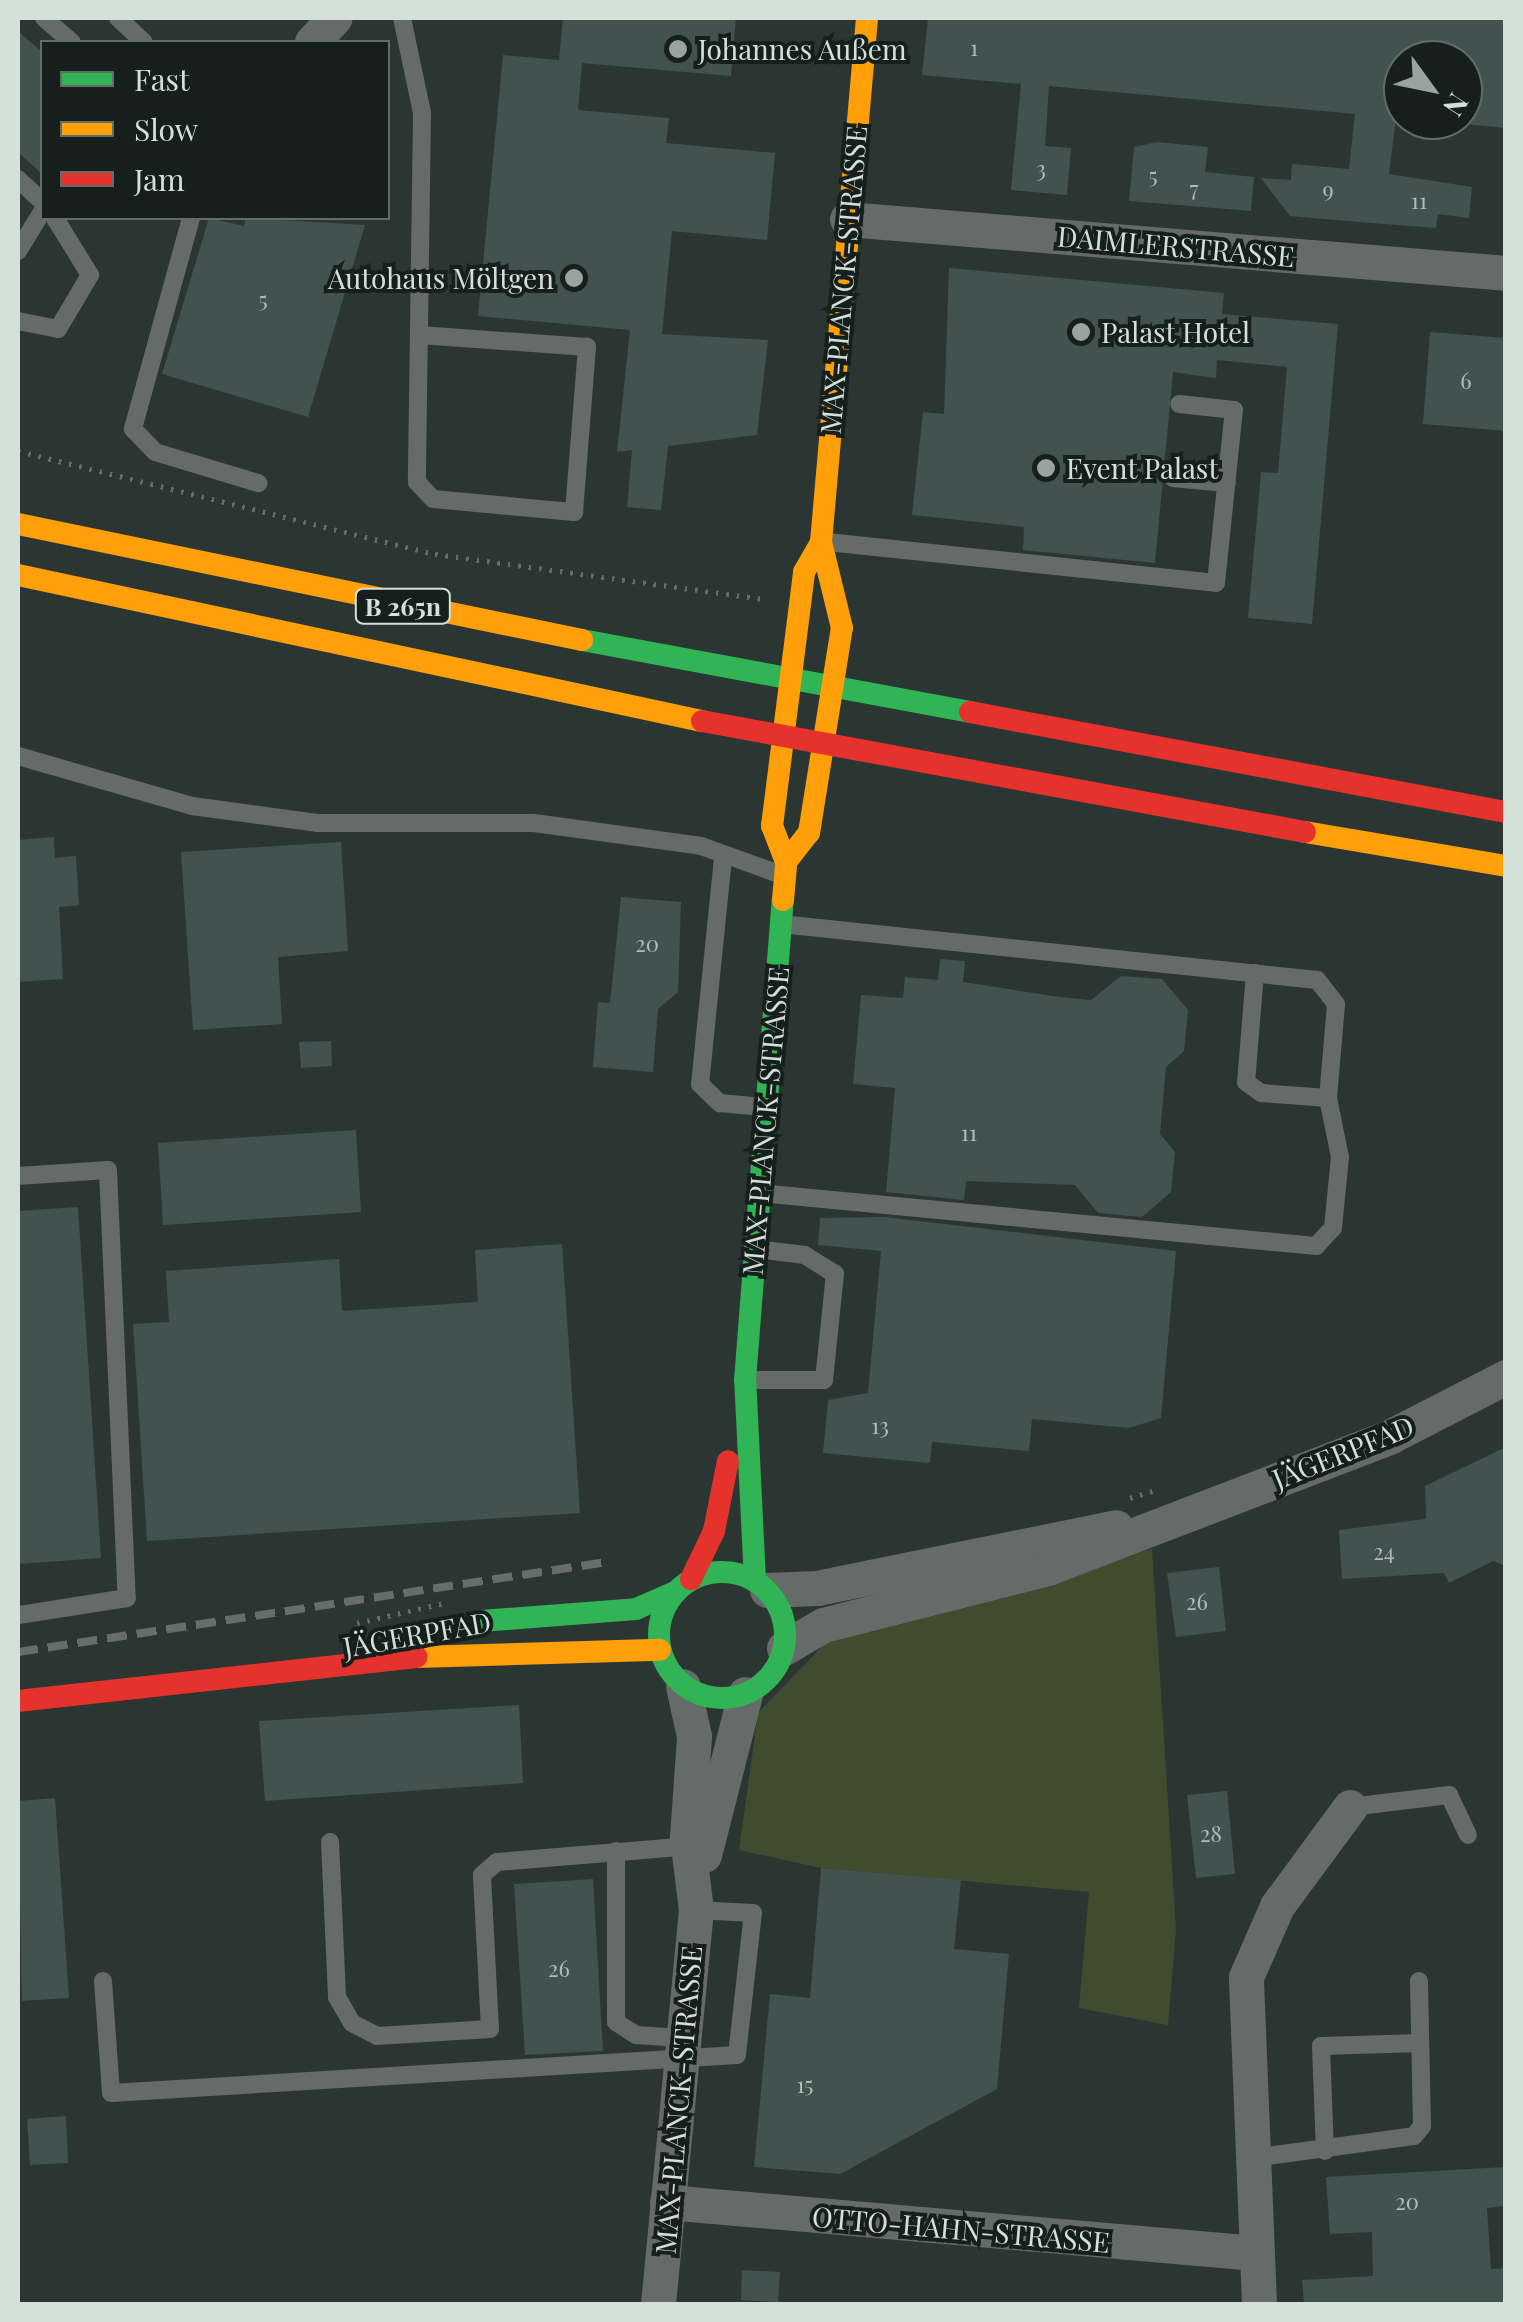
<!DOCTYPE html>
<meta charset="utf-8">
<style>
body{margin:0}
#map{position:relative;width:1523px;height:2322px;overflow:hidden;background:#2b3632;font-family:"Playfair Display",serif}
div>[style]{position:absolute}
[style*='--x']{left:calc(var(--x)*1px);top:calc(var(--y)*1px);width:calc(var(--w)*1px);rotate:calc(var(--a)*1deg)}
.green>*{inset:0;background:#404c2e}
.building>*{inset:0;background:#42524f}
.path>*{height:5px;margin-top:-2.5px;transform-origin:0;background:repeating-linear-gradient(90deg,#676c69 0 2.5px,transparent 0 10.5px)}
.lane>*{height:18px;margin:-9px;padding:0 9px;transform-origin:9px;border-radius:9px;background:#666a68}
.street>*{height:35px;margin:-17.5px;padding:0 17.5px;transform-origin:17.5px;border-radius:17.5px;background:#666a68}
.fast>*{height:22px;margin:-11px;padding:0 11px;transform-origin:11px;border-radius:11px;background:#30b455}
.fast>.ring{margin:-11px;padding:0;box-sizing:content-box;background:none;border:22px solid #30b455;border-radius:50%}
.slow>*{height:22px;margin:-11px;padding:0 11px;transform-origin:11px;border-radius:11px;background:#ff9f0a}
.jam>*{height:22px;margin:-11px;padding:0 11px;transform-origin:11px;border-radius:11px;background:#e5322d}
.rail>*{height:8px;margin-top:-4px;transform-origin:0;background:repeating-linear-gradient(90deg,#686d6b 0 20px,transparent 0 30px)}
.dots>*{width:28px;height:28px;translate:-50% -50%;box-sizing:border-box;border:5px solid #161f1c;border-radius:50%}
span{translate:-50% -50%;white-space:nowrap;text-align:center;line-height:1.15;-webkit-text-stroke:8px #161f1c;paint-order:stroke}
.number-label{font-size:22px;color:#b0bcb7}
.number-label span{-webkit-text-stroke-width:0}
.shield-label span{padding:2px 8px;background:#161f1c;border:2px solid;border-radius:8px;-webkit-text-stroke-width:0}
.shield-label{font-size:25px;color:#d4e0da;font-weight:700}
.poi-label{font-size:28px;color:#d4e0da}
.left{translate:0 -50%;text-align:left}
.right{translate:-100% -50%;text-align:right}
.street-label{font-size:28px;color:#d4e0da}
.frame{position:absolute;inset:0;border:20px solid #d4e0da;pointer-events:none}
.legend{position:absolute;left:40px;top:40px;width:350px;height:180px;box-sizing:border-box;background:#161f1c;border:2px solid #626c68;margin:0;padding:12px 18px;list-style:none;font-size:30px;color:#d4e0da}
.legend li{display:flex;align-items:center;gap:20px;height:50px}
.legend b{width:50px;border:2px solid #626c68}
.north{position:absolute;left:1383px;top:40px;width:100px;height:100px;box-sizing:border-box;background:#161f1c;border:2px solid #626c68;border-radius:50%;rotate:123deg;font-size:28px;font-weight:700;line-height:40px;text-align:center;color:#d4e0da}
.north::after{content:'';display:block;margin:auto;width:35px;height:45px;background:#99a49f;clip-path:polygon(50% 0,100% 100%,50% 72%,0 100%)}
</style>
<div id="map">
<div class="green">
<div style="clip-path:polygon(1152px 1549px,1176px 1930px,1168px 2025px,1079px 2008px,1089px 1892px,821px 1868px,739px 1850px,758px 1713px,840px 1628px)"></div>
</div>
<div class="building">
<div style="clip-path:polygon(563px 18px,736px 18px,731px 76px,582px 63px,578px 110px,669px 118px,666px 143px,775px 153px,767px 240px,672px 231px,662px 334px,768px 340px,757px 435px,668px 446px,661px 510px,627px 507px,632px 450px,617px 452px,630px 330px,478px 316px,503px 55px,559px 60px)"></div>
<div style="clip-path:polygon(928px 18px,1506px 18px,1506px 128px,1463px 124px,1463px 60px,1403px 60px,1389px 174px,1472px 187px,1469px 218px,1438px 214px,1436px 228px,1347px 221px,1290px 216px,1261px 178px,1291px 180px,1292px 164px,1349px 169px,1355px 114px,1049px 86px,1045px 146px,1071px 148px,1067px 195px,1011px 190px,1021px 84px,922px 75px)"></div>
<div style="clip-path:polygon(18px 31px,42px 52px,42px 174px,18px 152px)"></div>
<div style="clip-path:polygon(1157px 142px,1208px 147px,1205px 172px,1254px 177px,1251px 211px,1129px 201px,1134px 147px)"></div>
<div style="clip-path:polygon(209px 218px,244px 226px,246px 218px,365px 225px,308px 417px,162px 374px)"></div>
<div style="clip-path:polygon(949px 268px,1224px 293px,1222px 314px,1338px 324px,1312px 624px,1248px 618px,1261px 472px,1278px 473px,1287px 367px,1217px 360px,1216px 378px,1173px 372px,1155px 563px,1023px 550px,1024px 527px,912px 515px,923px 412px,944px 414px)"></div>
<div style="clip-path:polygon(1430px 332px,1506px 338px,1506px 431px,1423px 424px)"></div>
<div style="clip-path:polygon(54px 837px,55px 858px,76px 856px,79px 905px,59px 907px,63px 979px,18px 982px,18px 840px)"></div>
<div style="clip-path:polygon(341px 842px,348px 951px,278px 957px,282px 1024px,193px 1030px,181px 852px)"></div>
<div style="clip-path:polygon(621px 897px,681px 902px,678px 992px,658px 1009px,653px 1072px,593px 1067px,598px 1002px,610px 1003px)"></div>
<div style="clip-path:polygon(940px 959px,965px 961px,963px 982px,1059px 997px,1091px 1000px,1121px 976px,1162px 979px,1188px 1010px,1184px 1051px,1166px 1067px,1160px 1134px,1175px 1152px,1171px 1192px,1142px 1217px,1098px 1213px,1075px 1185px,966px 1181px,964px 1200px,886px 1192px,895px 1088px,853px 1084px,861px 995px,903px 998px,905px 977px,938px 980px)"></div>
<div style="clip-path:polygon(331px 1041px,332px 1066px,301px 1068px,299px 1042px)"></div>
<div style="clip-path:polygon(356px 1130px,361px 1212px,163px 1225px,158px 1143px)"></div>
<div style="clip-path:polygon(78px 1207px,101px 1558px,18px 1564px,18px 1211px)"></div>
<div style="clip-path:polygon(884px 1217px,1176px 1251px,1161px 1418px,1129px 1428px,1032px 1419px,1029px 1451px,932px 1442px,930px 1463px,823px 1453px,828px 1400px,868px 1393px,881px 1251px,818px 1245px,820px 1218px)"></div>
<div style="clip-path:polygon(562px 1244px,580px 1513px,147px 1541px,133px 1324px,169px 1322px,166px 1271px,339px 1259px,342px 1311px,478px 1302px,475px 1250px)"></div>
<div style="clip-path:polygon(1506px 1447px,1506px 1566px,1493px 1561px,1449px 1583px,1444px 1573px,1342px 1579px,1339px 1530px,1426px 1519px,1425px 1486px)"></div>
<div style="clip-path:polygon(1219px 1567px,1226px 1631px,1176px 1637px,1167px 1573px)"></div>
<div style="clip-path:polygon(519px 1705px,523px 1783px,265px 1801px,259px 1721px)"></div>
<div style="clip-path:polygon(1227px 1791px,1235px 1874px,1196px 1878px,1187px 1795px)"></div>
<div style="clip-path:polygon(55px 1798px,69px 1998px,22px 2001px,18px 1801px)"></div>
<div style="clip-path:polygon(821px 1868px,961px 1880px,954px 1949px,1009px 1954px,997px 2089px,840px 2174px,754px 2167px,770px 1994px,810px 1998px)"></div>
<div style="clip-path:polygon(593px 1879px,603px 2051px,525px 2055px,514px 1884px)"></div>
<div style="clip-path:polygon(66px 2116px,68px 2163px,30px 2165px,27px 2119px)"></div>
<div style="clip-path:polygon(1506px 2167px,1506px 2206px,1487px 2208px,1491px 2269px,1506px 2268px,1506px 2304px,1304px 2304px,1302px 2280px,1373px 2276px,1372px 2232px,1330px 2234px,1326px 2177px)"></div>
<div style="clip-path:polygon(742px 2270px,780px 2272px,778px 2302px,741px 2300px)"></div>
</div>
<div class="path">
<div style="--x:18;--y:451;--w:430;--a:13.9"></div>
<div style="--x:435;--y:554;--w:332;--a:7.8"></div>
<div style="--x:1130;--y:1498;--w:24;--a:-17"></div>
<div style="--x:357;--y:1623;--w:93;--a:-13"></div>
</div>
<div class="lane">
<div style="--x:44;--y:18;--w:37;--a:41"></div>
<div style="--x:118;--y:18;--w:35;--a:43"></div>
<div style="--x:402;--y:18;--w:97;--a:78.1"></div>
<div style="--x:422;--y:113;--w:369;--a:90.8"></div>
<div style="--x:417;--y:482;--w:23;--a:47"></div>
<div style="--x:433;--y:499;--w:142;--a:5.3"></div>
<div style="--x:574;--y:512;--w:166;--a:-85.5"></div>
<div style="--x:587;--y:347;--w:168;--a:-175.9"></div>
<div style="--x:18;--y:179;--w:33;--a:43"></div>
<div style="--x:191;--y:218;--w:219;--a:105.4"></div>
<div style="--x:133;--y:429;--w:32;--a:46"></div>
<div style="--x:155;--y:452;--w:108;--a:16.8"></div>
<div style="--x:18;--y:251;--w:46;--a:-58.4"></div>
<div style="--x:18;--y:321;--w:41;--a:11.3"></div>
<div style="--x:58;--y:329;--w:63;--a:-59.3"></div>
<div style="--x:90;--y:275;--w:67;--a:-121.6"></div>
<div style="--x:1173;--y:478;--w:54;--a:5.3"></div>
<div style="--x:827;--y:542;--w:391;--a:6"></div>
<div style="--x:1216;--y:583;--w:174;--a:-84.1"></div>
<div style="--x:1234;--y:410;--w:55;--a:-173.8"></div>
<div style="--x:18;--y:756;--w:181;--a:16"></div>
<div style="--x:192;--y:806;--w:126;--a:7.7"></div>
<div style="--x:317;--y:823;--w:217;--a:0"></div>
<div style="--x:534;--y:823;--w:169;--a:7.8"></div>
<div style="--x:701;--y:846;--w:89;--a:19.7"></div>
<div style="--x:723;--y:858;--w:227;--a:95.8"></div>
<div style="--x:700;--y:1084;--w:28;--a:44"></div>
<div style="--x:720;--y:1103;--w:44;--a:5.2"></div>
<div style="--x:1255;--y:973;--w:109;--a:94.7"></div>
<div style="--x:1246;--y:1082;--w:19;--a:36"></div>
<div style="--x:1261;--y:1093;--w:67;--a:4.3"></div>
<div style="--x:18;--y:1176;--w:90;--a:-3.8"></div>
<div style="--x:108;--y:1170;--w:428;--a:87.5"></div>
<div style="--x:127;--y:1598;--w:110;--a:171.1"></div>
<div style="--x:760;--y:1193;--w:559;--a:5.45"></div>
<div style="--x:1316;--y:1246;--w:25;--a:-47"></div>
<div style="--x:1333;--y:1228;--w:71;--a:-84.4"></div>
<div style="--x:1340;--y:1157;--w:60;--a:-101.5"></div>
<div style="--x:1328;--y:1098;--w:94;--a:-85.1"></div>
<div style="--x:1336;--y:1004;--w:31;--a:-128"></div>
<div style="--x:1317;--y:980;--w:539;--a:-174.04"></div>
<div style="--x:745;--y:1380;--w:79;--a:0"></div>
<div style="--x:824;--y:1380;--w:107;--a:-84.1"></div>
<div style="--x:835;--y:1274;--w:36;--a:-148"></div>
<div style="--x:805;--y:1255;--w:49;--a:-173"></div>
<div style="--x:1350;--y:1807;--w:100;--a:-6.9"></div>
<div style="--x:1449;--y:1795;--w:44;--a:64.6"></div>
<div style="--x:330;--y:1842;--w:155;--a:87.4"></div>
<div style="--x:337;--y:1997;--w:30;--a:60"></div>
<div style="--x:352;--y:2023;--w:28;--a:27"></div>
<div style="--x:377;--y:2036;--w:113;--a:-3.5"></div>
<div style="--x:490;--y:2029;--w:154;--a:-93"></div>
<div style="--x:482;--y:1875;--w:20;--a:-41"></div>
<div style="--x:497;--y:1862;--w:195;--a:-4.7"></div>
<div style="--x:616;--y:1851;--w:171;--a:90"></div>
<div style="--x:616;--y:2022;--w:24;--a:33"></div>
<div style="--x:636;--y:2035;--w:45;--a:3.8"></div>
<div style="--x:103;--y:1981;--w:112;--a:85.9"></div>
<div style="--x:111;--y:2093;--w:627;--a:-3.47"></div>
<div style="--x:737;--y:2055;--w:143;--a:-83.6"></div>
<div style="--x:753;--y:1913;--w:57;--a:-177"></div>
<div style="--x:1325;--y:2151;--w:105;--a:-92.2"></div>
<div style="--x:1321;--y:2046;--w:99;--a:-1.7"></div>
<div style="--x:1252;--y:2158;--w:163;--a:-7.7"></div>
<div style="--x:1414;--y:2136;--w:13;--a:-51"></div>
<div style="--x:1422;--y:2126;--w:145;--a:-91.2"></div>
</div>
<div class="street">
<div style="--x:312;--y:42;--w:33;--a:-47"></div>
<div style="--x:847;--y:219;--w:661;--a:4.68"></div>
<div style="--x:767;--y:1590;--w:50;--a:-2.3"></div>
<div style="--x:817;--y:1588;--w:305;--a:-11.5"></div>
<div style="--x:784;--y:1648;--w:45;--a:-30.5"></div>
<div style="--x:823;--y:1625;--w:232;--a:-14.2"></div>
<div style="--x:1048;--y:1568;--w:368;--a:-21"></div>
<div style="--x:1391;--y:1436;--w:129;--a:-27.2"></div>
<div style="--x:704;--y:1855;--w:166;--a:-75.7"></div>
<div style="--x:667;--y:2202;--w:591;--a:4.95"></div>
<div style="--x:658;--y:2304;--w:396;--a:-84.5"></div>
<div style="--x:696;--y:1910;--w:74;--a:-97"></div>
<div style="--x:687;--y:1837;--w:101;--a:-86"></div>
<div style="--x:694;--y:1736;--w:51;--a:-102.4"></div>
<div style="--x:1259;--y:2304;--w:327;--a:-92.3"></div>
<div style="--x:1246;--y:1977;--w:77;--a:-66.4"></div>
<div style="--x:1277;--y:1906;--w:123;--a:-53.6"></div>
</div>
<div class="fast">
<div style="--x:582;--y:640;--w:395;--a:10.5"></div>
<div class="ring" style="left:659px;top:1572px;width:104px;height:104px"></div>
<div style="--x:755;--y:1581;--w:201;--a:-92.8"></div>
<div style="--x:745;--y:1380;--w:482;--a:-85.5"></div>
<div style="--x:481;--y:1621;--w:155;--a:-4.4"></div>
<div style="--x:636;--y:1609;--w:43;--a:-23.6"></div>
</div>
<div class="slow">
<div style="--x:18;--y:524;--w:576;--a:11.62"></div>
<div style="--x:18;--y:575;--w:699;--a:12.05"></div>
<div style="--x:1305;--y:832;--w:204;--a:9.6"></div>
<div style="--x:786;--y:862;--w:37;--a:-52"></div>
<div style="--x:809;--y:833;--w:208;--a:-80.9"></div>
<div style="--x:842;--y:628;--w:89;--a:-103.7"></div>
<div style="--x:783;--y:900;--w:38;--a:-85"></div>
<div style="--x:786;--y:862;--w:39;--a:-111"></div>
<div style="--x:772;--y:826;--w:256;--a:-82.8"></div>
<div style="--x:804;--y:572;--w:34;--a:-60"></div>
<div style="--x:821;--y:542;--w:526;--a:-84.98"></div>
<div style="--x:417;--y:1657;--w:243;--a:-1.7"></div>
</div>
<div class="jam">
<div style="--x:970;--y:712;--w:545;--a:10.57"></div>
<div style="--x:702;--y:721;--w:613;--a:10.43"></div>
<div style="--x:691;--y:1579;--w:53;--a:-64.4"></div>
<div style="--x:714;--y:1531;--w:71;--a:-78.7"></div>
<div style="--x:18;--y:1701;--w:401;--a:-6.3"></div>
</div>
<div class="rail">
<div style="--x:18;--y:1652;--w:596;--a:-8.69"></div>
</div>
<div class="dots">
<div style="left:678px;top:49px;background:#99a49f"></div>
<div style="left:574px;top:278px;background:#99a49f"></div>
<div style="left:1081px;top:332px;background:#99a49f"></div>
<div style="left:1046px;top:468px;background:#99a49f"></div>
</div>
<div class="number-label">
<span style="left:974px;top:48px">1</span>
<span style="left:1041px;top:169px">3</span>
<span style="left:1153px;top:176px">5</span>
<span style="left:1194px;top:189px">7</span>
<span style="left:1328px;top:190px">9</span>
<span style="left:1419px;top:201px">11</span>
<span style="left:263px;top:300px">5</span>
<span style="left:1466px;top:381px">6</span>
<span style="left:647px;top:944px">20</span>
<span style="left:969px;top:1133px">11</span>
<span style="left:880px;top:1426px">13</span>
<span style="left:1384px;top:1552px">24</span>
<span style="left:1197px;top:1602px">26</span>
<span style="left:1211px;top:1834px">28</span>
<span style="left:559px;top:1969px">26</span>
<span style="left:805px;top:2085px">15</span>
<span style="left:1407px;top:2202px">20</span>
</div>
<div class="shield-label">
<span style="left:403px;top:606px">B 265n</span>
</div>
<div class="poi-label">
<span class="left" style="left:698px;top:49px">Johannes Außem</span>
<span class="right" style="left:554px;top:278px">Autohaus Möltgen</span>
<span class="left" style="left:1101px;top:332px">Palast Hotel</span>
<span class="left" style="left:1066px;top:468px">Event Palast</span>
</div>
<div class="street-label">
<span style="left:1176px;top:246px;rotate:5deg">DAIMLERSTRASSE</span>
<span style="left:843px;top:280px;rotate:-85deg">MAX-PLANCK-STRASSE</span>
<span style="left:765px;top:1121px;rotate:-85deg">MAX-PLANCK-STRASSE</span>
<span style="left:1343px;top:1452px;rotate:-22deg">JÄGERPFAD</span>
<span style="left:417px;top:1634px;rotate:-10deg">JÄGERPFAD</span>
<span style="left:678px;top:2100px;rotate:-85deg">MAX-PLANCK-STRASSE</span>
<span style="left:961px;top:2229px;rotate:5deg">OTTO-HAHN-STRASSE</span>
</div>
<div class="frame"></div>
<ul class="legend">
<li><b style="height:12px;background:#30b455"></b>Fast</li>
<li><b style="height:12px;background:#ff9f0a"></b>Slow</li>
<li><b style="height:12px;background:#e5322d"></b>Jam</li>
</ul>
<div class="north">N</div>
</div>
